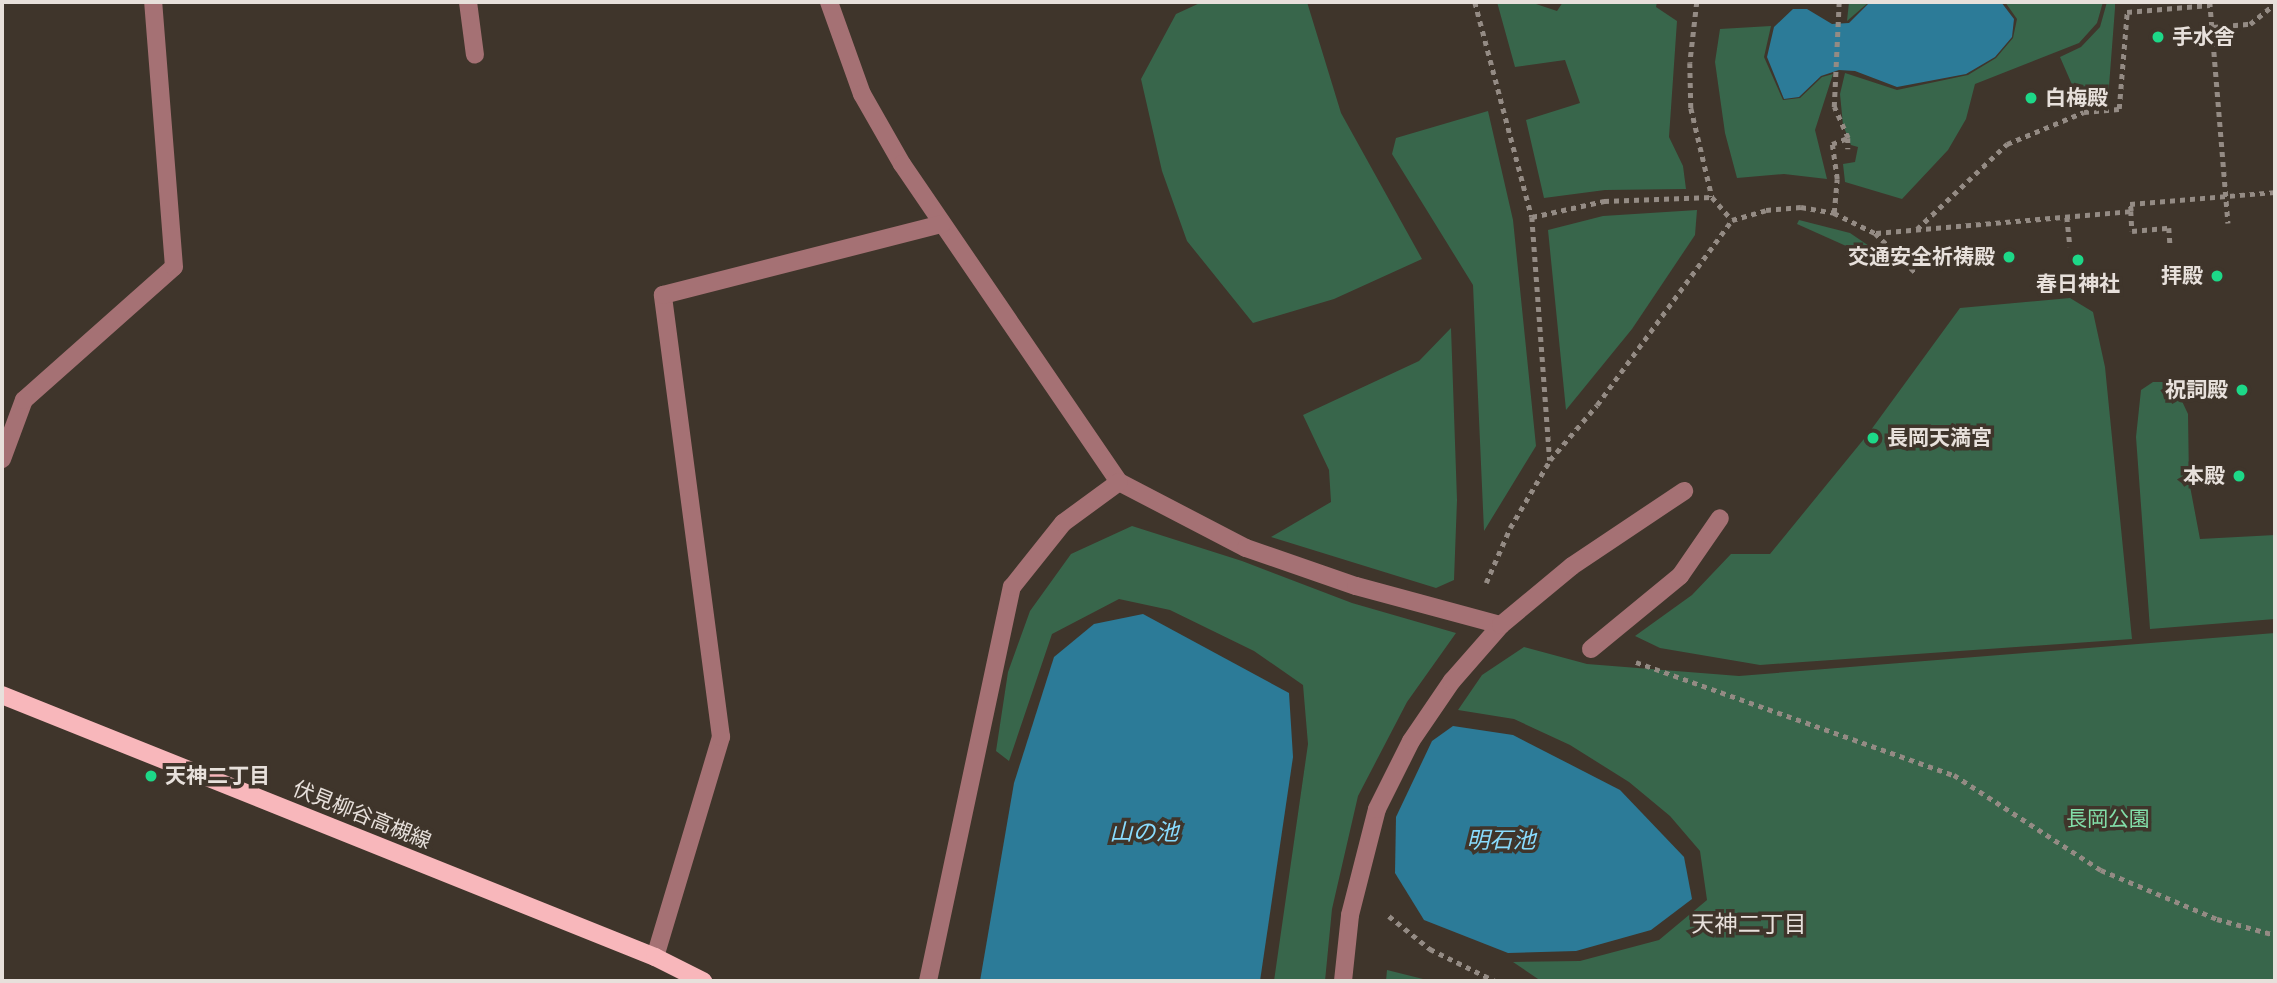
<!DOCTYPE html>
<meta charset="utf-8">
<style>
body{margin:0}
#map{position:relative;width:2277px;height:983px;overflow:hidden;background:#3f352b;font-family:Roboto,"Noto Sans JP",sans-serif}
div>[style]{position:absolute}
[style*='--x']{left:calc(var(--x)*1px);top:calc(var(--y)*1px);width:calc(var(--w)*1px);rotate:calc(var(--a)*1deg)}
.green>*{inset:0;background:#38664b}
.water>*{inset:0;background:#2c7b98}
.path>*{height:4.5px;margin-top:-2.25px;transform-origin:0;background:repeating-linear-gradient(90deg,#948b84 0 5px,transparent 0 10px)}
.minor>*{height:18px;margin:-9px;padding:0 9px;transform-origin:9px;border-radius:9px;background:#a57174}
.major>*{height:18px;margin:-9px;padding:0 9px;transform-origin:9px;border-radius:9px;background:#f8b7bb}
.dots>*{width:19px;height:19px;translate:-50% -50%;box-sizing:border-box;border:4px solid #3f352b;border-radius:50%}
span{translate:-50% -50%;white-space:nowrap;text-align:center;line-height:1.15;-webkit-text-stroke:7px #3f352b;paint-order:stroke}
.poi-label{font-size:21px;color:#e7e0db;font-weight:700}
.left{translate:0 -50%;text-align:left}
.right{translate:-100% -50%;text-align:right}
.street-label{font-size:21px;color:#e7e0db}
.park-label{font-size:21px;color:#82dea8}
.water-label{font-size:23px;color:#89dcfe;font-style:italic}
.neighbourhood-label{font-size:23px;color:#e7e0db}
.frame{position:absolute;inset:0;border:4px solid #e7e0db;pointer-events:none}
</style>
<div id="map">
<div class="green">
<div style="clip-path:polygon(1202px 2px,1307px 2px,1341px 113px,1422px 259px,1334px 299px,1253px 323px,1187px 241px,1162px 171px,1141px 79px,1176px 14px)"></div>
<div style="clip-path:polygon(1497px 2px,1530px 2px,1557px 11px,1563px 2px,1657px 2px,1656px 7px,1677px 21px,1669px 137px,1683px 166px,1686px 189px,1605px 190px,1544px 198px,1526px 120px,1580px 103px,1565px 60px,1515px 67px)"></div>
<div style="clip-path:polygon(1849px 2px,1869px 2px,1847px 21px)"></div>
<div style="clip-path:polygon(2005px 2px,2103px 2px,2097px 23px,2079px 43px,1975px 84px,1966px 119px,1948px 150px,1902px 199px,1845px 182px,1843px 164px,1855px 162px,1858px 147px,1851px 145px,1843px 125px,1840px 94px,1845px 73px,1897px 90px,1968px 75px,1996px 58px,2013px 38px,2017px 19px)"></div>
<div style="clip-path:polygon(2107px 2px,2115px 2px,2115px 8px,2108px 99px,2080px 103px,2060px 57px,2081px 47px,2100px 27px)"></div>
<div style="clip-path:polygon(1771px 26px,1764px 57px,1783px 100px,1800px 98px,1822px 77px,1833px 74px,1815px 130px,1827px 179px,1784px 174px,1737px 178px,1725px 133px,1715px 62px,1720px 29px)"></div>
<div style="clip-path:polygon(1488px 111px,1513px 220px,1536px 446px,1484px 531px,1473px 285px,1392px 154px,1396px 138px)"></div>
<div style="clip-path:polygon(1697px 210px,1695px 235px,1632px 329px,1566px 410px,1548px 230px,1603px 216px)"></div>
<div style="clip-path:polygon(1799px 220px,1850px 233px,1897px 265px,1893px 267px,1797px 224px)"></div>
<div style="clip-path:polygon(2070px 298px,2093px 312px,2105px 367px,2132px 639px,1760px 665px,1660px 648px,1635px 636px,1692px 595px,1731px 554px,1770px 554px,1868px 434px,1960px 308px)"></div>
<div style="clip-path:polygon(1451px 328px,1457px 500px,1454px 580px,1436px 588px,1271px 537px,1331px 502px,1329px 470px,1303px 415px,1419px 361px)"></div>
<div style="clip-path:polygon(2153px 382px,2173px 382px,2188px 414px,2189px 481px,2200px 539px,2275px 535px,2275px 619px,2150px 629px,2136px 437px,2141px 390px)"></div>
<div style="clip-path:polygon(1132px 526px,1242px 561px,1352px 603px,1456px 633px,1407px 702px,1358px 796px,1332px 909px,1325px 981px,1274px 981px,1308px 744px,1303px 685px,1254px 651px,1170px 610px,1119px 599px,1052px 634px,1009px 761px,996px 751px,1008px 672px,1030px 611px,1071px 554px)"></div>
<div style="clip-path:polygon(2275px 633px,2275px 981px,1541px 981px,1513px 962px,1580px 961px,1659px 940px,1707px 900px,1700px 851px,1670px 816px,1629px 782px,1570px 745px,1514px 719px,1458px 710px,1482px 675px,1524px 647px,1587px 664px,1739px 676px)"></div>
<div style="clip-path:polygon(1387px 970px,1423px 979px,1428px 981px,1386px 981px)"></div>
</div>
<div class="water">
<div style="clip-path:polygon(1870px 2px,2001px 2px,2014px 19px,2012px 37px,1995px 57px,1966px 74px,1897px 87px,1855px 71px,1839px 70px,1821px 76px,1799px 97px,1784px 99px,1767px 57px,1774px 27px,1793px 9px,1807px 9px,1832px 24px,1849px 23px)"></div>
<div style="clip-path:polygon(1143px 614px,1289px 693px,1293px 757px,1260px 981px,980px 981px,1014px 783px,1054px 657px,1094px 624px)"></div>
<div style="clip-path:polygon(1453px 726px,1513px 735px,1620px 790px,1684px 857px,1692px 899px,1651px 930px,1576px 951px,1508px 953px,1424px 920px,1395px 873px,1396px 817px,1432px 741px)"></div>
</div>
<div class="path">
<div style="--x:1475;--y:2;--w:222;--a:75.2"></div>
<div style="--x:1532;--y:217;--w:244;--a:85.8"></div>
<div style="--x:1697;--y:2;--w:61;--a:96.5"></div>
<div style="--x:1690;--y:63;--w:45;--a:88.7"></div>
<div style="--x:1691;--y:108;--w:91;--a:76.7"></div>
<div style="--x:2210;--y:2;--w:222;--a:85.3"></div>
<div style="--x:2213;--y:27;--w:37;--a:-5"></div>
<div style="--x:2250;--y:24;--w:32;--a:-39"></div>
<div style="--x:1848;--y:138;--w:11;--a:90"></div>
<div style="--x:2131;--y:211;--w:20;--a:87"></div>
<div style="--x:2132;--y:231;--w:37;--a:-5"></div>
<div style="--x:2169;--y:228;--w:16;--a:86"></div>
<div style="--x:1834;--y:213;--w:34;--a:-85"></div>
<div style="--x:1837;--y:179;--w:35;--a:-98"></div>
<div style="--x:1832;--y:144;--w:17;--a:-21"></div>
<div style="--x:1848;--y:138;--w:34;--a:-114"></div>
<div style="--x:1834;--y:107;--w:105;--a:-87.3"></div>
<div style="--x:1532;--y:217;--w:74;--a:-12.5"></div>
<div style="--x:1604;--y:201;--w:108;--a:-2.1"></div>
<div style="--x:1712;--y:197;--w:30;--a:49"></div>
<div style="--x:2067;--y:217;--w:30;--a:84"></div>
<div style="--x:1917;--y:229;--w:124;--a:-43.4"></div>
<div style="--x:2007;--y:144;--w:83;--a:-22.6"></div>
<div style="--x:2084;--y:112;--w:35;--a:-5"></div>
<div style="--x:2119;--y:109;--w:97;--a:-85.3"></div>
<div style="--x:2127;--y:12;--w:83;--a:-4.8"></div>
<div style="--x:1876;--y:233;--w:256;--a:-4.9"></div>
<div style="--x:2131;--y:211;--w:7;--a:-98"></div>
<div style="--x:2130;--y:204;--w:145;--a:-4.7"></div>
<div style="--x:1486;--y:583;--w:60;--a:-66.4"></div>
<div style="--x:1510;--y:528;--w:79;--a:-59.5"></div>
<div style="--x:1550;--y:460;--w:72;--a:-49.5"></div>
<div style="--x:1597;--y:405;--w:229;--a:-53.9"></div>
<div style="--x:1732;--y:220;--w:35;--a:-16"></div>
<div style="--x:1766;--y:210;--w:35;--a:-5"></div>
<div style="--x:1801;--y:207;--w:34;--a:10"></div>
<div style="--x:1834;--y:213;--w:46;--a:26"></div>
<div style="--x:1875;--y:233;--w:56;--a:44.3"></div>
<div style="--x:1636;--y:662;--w:337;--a:19.6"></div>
<div style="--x:1954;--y:775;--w:175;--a:32.9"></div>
<div style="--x:2101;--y:870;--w:126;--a:22.9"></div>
<div style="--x:2217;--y:919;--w:60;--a:15.4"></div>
<div style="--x:1389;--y:916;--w:53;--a:38.8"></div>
<div style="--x:1430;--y:949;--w:72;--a:26.2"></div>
</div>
<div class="minor">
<div style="--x:468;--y:2;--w:53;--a:82.5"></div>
<div style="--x:829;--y:2;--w:98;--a:70.3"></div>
<div style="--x:862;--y:94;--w:81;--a:60.3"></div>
<div style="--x:902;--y:164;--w:385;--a:55.7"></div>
<div style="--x:1119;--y:482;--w:143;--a:27.5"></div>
<div style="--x:1246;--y:548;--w:116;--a:19.1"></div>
<div style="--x:1356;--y:586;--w:150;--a:15.1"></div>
<div style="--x:2;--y:459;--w:63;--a:-69.6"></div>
<div style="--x:24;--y:400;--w:200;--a:-41.6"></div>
<div style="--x:174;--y:267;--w:266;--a:-94.5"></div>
<div style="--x:1591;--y:649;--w:115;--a:-39.4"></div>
<div style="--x:1680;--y:576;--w:70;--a:-55.4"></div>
<div style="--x:655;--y:957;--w:230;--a:-73.3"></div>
<div style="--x:721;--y:737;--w:446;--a:-97.5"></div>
<div style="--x:663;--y:295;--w:288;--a:-14.3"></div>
<div style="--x:928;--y:981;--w:403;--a:-78"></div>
<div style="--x:1012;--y:587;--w:82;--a:-51.4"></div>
<div style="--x:1063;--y:523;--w:69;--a:-36.2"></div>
<div style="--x:1343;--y:981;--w:66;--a:-83.9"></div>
<div style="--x:1350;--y:915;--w:109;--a:-75.7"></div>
<div style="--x:1377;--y:809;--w:76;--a:-63.4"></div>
<div style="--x:1411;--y:741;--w:73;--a:-55.7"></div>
<div style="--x:1452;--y:681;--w:74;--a:-48.8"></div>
<div style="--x:1501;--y:625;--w:92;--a:-39.7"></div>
<div style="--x:1572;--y:566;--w:135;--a:-33.8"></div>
</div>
<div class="major">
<div style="--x:2;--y:695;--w:704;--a:21.86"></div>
<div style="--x:655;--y:957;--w:54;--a:26.6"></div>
</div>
<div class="dots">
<div style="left:2158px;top:37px;background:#1dd888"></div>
<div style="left:2031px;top:98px;background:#1dd888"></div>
<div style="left:2009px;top:257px;background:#1dd888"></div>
<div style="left:2078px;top:260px;background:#1dd888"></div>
<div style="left:2217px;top:276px;background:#1dd888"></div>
<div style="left:2242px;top:390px;background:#1dd888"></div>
<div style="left:1873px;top:438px;background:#1dd888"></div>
<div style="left:2239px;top:476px;background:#1dd888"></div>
<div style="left:151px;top:776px;background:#1dd888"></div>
</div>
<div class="poi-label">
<span class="left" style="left:2172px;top:37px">手水舎</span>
<span class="left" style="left:2045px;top:98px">白梅殿</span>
<span class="right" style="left:1995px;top:257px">交通安全祈祷殿</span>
<span class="right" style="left:2203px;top:276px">拝殿</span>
<span style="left:2078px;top:284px">春日神社</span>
<span class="right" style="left:2228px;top:390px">祝詞殿</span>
<span class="left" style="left:1887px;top:438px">長岡天満宮</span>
<span class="right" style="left:2225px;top:476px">本殿</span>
<span class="left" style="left:165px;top:776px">天神二丁目</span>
</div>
<div class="street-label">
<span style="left:362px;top:815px;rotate:22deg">伏見柳谷高槻線</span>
</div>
<div class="park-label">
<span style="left:2108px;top:819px">長岡公園</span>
</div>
<div class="water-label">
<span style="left:1144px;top:833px">山の池</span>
<span style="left:1501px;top:841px">明石池</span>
</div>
<div class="neighbourhood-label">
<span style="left:1749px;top:925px">天神二丁目</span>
</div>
<div class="frame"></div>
</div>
